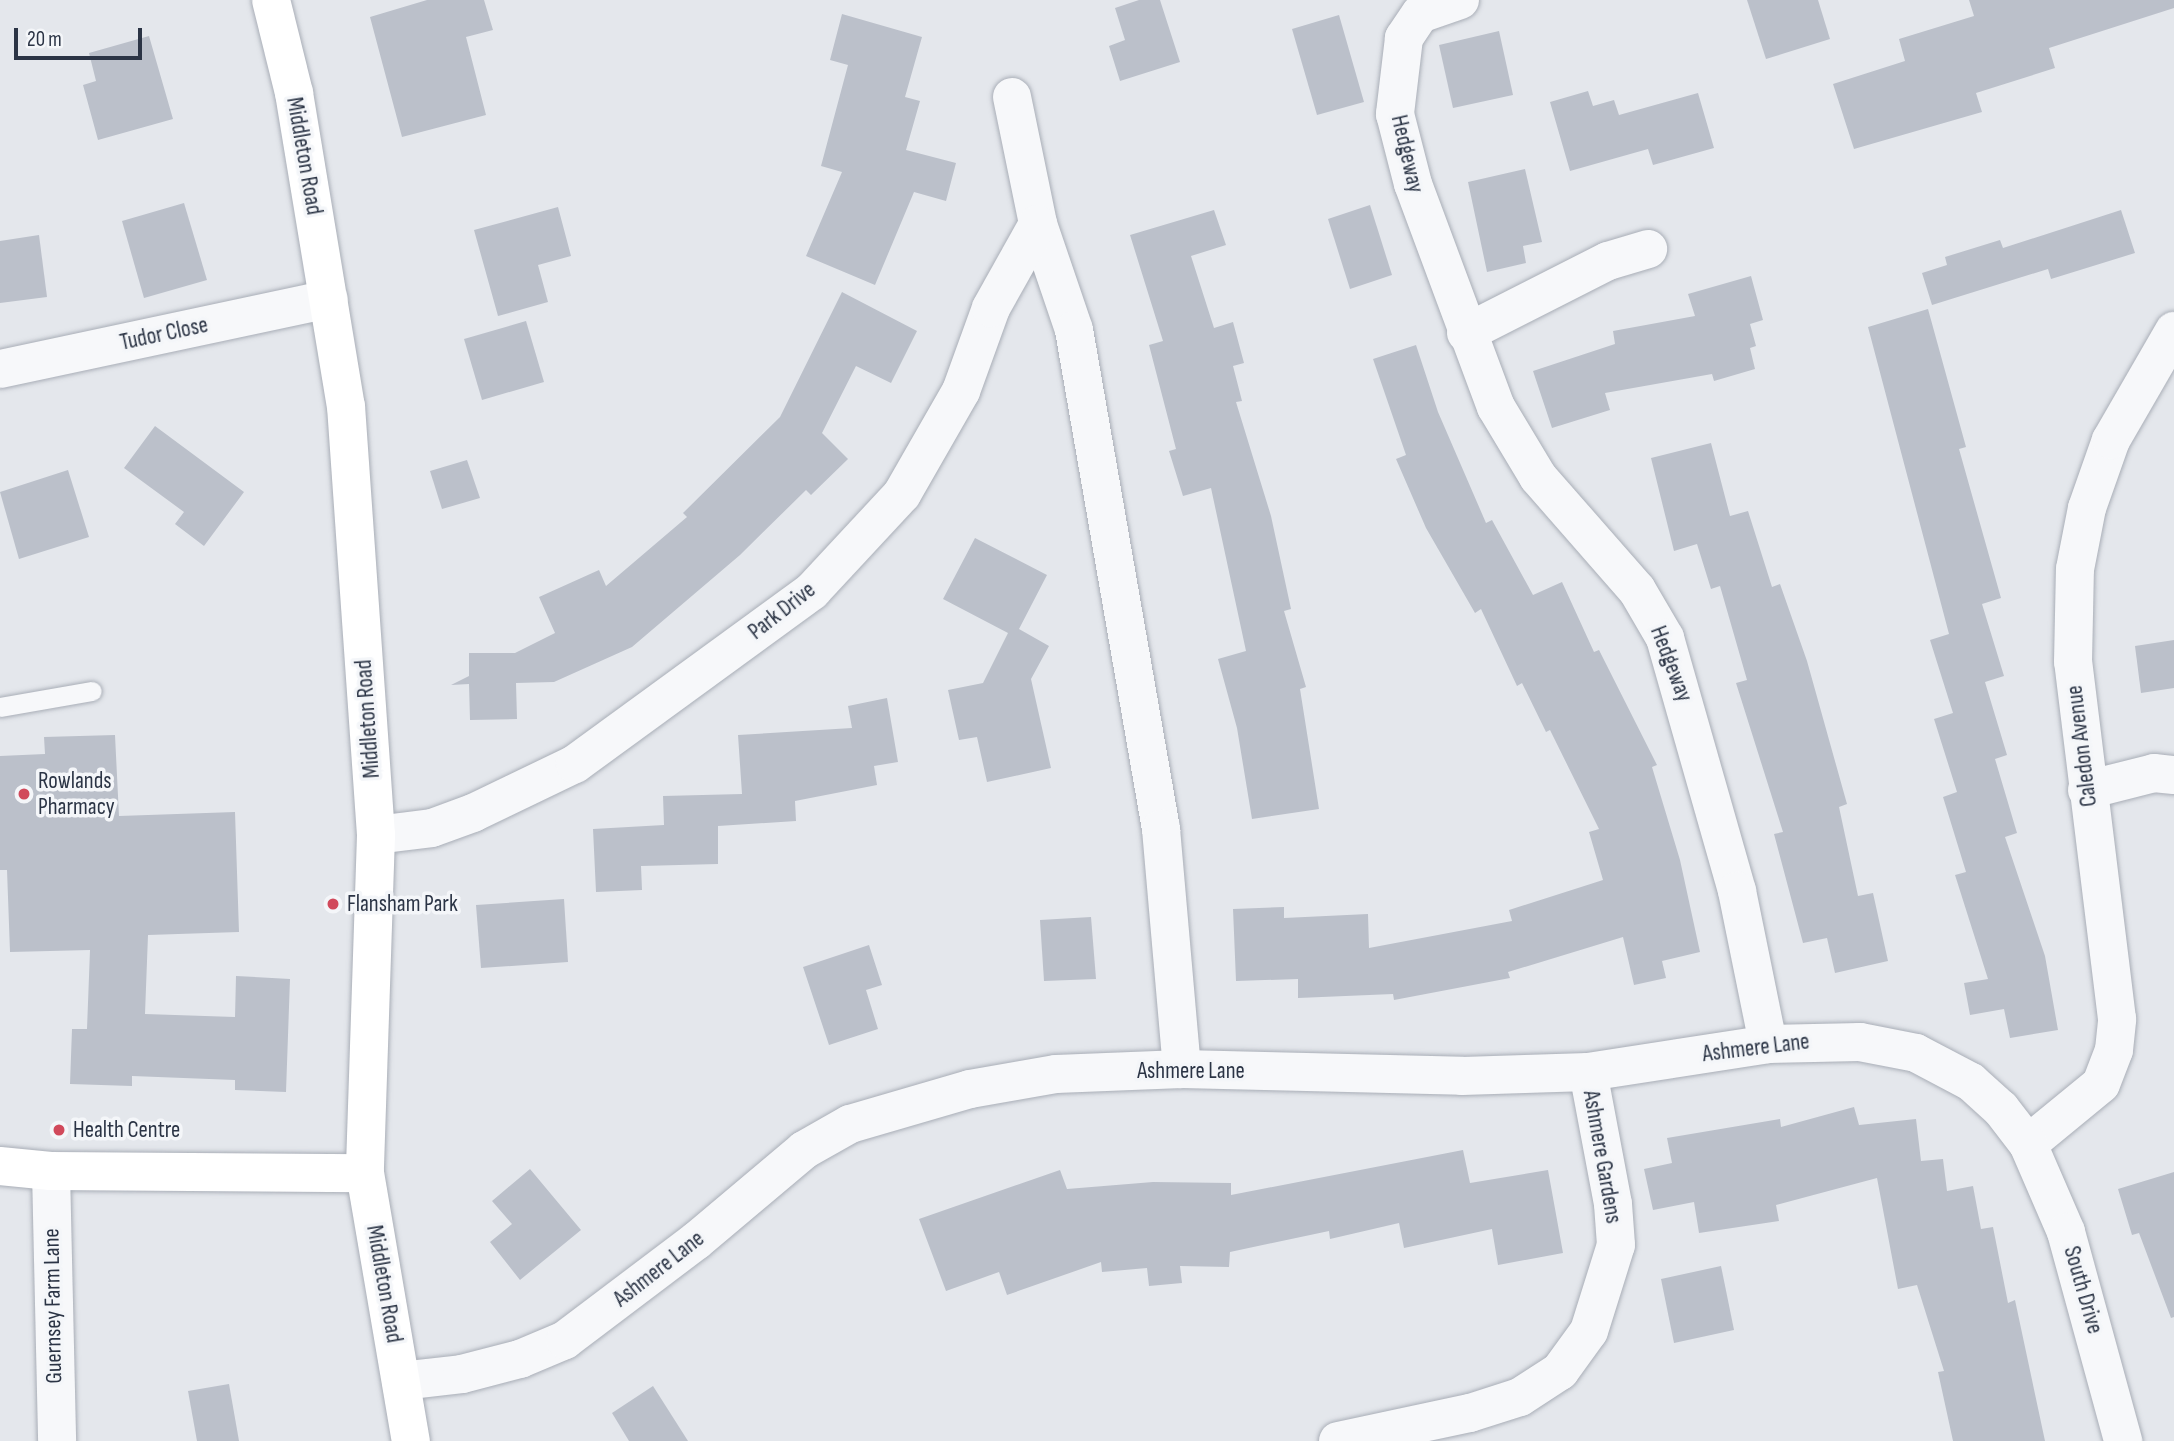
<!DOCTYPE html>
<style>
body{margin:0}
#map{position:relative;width:2174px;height:1441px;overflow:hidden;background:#e4e7ec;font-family:"Sofia Sans Condensed",sans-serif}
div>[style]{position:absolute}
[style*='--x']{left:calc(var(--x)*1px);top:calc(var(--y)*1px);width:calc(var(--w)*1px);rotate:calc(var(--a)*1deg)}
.building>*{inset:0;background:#bbc0ca}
.roads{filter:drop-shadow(0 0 2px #a9aeb7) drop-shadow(0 0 2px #a9aeb7)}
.lane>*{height:19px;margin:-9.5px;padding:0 9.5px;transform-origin:9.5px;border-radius:9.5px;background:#f7f8fa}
.street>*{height:38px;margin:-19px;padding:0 19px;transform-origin:19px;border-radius:19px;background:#f7f8fa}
.secondary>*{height:38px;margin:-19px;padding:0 19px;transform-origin:19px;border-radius:19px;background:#fff}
.dots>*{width:19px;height:19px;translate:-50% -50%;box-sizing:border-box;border:4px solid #f4f6f9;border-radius:50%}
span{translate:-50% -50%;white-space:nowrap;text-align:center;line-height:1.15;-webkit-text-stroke:7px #f4f6f9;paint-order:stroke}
.street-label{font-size:23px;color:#2b3445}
.poi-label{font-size:23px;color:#2b3445}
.left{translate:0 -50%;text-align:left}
.scale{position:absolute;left:14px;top:28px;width:128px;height:32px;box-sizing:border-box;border:4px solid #2b3445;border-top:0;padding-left:9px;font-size:21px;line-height:24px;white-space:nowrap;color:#2b3445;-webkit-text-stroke:5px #f4f6f9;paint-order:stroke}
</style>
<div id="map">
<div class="building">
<div style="clip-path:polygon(427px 0,484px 0,493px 30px,466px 37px,486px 115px,402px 137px,370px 17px)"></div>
<div style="clip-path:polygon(1139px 0,1160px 0,1180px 62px,1120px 81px,1109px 46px,1125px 40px,1115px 8px)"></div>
<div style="clip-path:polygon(1747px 0,1818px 0,1830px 39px,1766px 59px)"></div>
<div style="clip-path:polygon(1969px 0,2174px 0,2174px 8px,2049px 48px,2055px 68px,1976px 93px,1982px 112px,1854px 149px,1833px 84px,1905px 61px,1899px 39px,1974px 16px)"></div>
<div style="clip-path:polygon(842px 14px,922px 37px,905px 97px,920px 101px,906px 150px,956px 163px,946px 201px,914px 192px,875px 285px,806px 256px,842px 172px,821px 166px,848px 65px,830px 60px)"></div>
<div style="clip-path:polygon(1339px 15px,1364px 102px,1317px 115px,1292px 29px)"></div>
<div style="clip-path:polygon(1499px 31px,1513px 95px,1453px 108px,1439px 45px)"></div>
<div style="clip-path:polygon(149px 36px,173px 119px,98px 140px,83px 85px,96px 81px,89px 53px)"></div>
<div style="clip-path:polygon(1588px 91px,1593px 106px,1614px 100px,1619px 115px,1698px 93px,1714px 148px,1653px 165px,1648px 149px,1570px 171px,1550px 102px)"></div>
<div style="clip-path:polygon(1525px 169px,1542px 242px,1523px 246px,1526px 263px,1487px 272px,1468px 182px)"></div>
<div style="clip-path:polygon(184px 203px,207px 280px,144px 298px,122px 221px)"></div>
<div style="clip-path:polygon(1370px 205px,1392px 275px,1350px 289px,1328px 219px)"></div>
<div style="clip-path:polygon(558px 207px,571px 256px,538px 265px,548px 302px,498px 316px,474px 230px)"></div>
<div style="clip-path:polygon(1214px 210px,1226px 245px,1191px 256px,1214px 328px,1233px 322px,1244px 363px,1233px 366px,1242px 401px,1236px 402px,1271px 516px,1291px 609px,1284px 611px,1306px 687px,1300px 689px,1319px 809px,1252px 819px,1237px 728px,1218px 659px,1246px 651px,1211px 488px,1183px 496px,1169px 451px,1176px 449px,1149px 345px,1163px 341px,1130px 235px)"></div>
<div style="clip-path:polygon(2121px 210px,2135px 253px,2051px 279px,2048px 269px,1932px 305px,1922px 273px,1947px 265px,1945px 257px,2000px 240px,2003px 248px)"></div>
<div style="clip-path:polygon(39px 235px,47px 297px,0 303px,0 241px)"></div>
<div style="clip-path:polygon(1751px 276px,1763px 320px,1750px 324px,1756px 346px,1750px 348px,1755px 369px,1714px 381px,1712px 374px,1605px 393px,1610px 410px,1552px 428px,1533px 371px,1615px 344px,1613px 331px,1695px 316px,1688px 294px)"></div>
<div style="clip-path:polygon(842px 292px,917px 331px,891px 383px,856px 366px,822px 433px,848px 459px,811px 495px,806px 490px,740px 555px,632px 647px,554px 682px,516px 683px,517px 719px,470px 720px,469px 684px,451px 685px,469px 676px,469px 653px,515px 653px,555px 633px,539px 597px,599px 570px,606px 586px,687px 517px,683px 513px,780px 417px)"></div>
<div style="clip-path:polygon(1928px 309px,1966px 447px,1959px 449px,2001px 598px,1982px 604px,2004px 676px,1985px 682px,2007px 755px,1995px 759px,2017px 833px,2005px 837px,2045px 956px,2058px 1030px,2010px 1038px,2004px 1009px,1970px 1015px,1964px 983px,1988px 979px,1955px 875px,1966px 872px,1943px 797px,1957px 792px,1934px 719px,1953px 713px,1930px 640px,1949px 634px,1868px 327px)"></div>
<div style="clip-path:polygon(526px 321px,544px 382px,482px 400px,464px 339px)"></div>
<div style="clip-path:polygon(1416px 345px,1438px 412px,1486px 523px,1492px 520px,1533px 595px,1562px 582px,1594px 652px,1599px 650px,1657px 765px,1652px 767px,1680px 860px,1700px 952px,1662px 961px,1666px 978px,1634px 985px,1623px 937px,1508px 972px,1510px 978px,1394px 1000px,1393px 994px,1298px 998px,1298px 979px,1236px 981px,1233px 909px,1284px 907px,1284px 918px,1368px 914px,1369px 948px,1512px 921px,1509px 910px,1603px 880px,1589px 832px,1599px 829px,1550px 730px,1546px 732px,1522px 683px,1517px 686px,1481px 609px,1475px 613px,1426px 528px,1396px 459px,1406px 455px,1373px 359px)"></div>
<div style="clip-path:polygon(155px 426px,244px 492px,204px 546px,175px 524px,184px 512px,124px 468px)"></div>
<div style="clip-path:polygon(1711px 443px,1730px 516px,1748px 511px,1772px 587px,1780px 584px,1807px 661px,1847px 804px,1839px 807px,1858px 896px,1873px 893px,1888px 961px,1835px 973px,1827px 938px,1803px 943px,1774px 834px,1783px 832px,1736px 683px,1747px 680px,1720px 586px,1711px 589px,1697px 544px,1674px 551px,1651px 458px)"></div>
<div style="clip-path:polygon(467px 460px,480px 498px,442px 509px,430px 471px)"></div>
<div style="clip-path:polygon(68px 470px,89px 537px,19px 559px,0 492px)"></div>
<div style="clip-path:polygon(975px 538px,1047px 575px,1019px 629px,1049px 646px,1031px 679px,1051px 768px,987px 782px,977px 737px,959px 740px,948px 690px,983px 683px,1008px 633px,943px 599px)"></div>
<div style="clip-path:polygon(2174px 640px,2174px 688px,2141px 693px,2135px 646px)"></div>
<div style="clip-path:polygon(887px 698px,898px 762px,874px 766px,877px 785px,795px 801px,796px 821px,718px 826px,718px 864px,641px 866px,642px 890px,596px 892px,593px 829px,664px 825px,663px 796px,742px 794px,738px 735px,852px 728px,848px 706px)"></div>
<div style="clip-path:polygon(115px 735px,119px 816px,235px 812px,239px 932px,148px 935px,145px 1014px,235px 1017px,236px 976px,290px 979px,286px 1092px,235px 1090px,235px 1080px,132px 1076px,132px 1086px,70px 1084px,72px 1029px,87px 1029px,90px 950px,10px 952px,7px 870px,0 870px,0 756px,45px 754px,44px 737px)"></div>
<div style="clip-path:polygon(564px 899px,568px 962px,481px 968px,476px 905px)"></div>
<div style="clip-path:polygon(1091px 917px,1096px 979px,1044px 981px,1040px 920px)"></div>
<div style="clip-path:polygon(869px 945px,882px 985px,866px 990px,878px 1029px,829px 1045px,803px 967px)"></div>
<div style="clip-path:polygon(1854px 1107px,1859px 1125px,1916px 1119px,1921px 1161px,1943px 1159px,1947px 1191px,1973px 1186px,1981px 1229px,1993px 1227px,2008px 1303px,2015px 1300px,2045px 1441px,1953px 1441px,1938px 1372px,1944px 1371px,1917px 1285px,1898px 1289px,1877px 1178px,1776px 1205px,1779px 1221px,1699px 1233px,1694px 1202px,1653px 1210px,1644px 1169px,1672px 1163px,1667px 1138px,1780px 1119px,1781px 1127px)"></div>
<div style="clip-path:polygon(1463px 1150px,1470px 1183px,1548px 1170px,1563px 1253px,1498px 1265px,1492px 1229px,1404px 1248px,1399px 1223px,1330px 1239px,1329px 1231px,1230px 1252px,1229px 1267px,1180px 1266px,1182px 1283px,1149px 1286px,1147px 1268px,1102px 1272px,1101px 1262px,1007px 1295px,999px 1272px,946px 1291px,919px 1219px,1060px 1170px,1067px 1189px,1153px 1182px,1231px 1183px,1231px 1195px)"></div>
<div style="clip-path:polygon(530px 1169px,581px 1230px,520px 1280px,490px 1242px,512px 1224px,492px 1201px)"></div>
<div style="clip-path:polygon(2174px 1172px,2174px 1317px,2171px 1318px,2139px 1233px,2132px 1235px,2118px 1189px)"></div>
<div style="clip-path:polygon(1721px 1266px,1734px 1330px,1674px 1343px,1661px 1279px)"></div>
<div style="clip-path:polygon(229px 1384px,239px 1441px,197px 1441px,188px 1391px)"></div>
<div style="clip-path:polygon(653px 1386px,688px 1441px,629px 1441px,612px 1413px)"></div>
</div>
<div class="roads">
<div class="lane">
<div style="--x:0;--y:707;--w:93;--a:-9.9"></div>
</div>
<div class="street">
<div style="--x:1460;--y:0;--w:42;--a:160.7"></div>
<div style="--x:1420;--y:14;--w:29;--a:124"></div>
<div style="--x:1404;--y:38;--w:77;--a:96.8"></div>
<div style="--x:1395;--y:114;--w:72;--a:75.6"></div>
<div style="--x:1413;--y:184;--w:238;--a:69.6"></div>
<div style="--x:1496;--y:407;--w:82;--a:59"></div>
<div style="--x:1538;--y:477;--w:150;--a:48.8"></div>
<div style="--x:1637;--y:590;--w:56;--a:59.7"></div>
<div style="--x:1665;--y:638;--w:263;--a:74.1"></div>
<div style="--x:1737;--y:891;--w:156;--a:78.5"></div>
<div style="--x:1012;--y:97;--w:130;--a:78.4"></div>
<div style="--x:1038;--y:224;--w:112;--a:71.2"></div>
<div style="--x:1074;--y:330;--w:507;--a:80.11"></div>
<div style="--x:1161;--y:829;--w:241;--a:85"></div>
<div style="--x:1466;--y:333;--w:159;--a:-26.9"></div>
<div style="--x:1608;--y:261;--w:42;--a:-16.7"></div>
<div style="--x:0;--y:369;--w:336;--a:-12"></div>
<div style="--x:2087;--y:790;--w:69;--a:-14.2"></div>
<div style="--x:2154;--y:773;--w:20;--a:6"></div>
<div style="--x:376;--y:835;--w:56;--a:-7.1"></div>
<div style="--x:432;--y:828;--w:44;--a:-20.1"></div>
<div style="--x:473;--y:813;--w:113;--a:-25.7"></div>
<div style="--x:575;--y:764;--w:293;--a:-36.1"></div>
<div style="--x:812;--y:591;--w:132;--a:-47.1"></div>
<div style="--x:902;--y:494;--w:119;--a:-60.2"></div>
<div style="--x:961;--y:391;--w:88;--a:-70.1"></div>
<div style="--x:991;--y:308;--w:96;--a:-60.8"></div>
<div style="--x:2028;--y:1144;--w:94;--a:-39.4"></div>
<div style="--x:2101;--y:1084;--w:36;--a:-69"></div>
<div style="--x:2114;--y:1050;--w:31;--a:-84"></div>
<div style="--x:2117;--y:1019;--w:360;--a:-97"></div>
<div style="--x:2073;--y:662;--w:93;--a:-88.8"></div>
<div style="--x:2075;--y:569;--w:62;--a:-78.9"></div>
<div style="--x:2087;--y:508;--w:72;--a:-70.6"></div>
<div style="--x:2111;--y:440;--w:126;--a:-60"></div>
<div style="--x:51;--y:1171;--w:270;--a:88.7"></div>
<div style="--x:401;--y:1381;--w:61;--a:-6.5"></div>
<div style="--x:462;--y:1374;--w:60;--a:-14.5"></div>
<div style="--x:520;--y:1359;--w:49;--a:-22.9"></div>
<div style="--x:565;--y:1340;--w:164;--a:-37.1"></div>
<div style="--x:696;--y:1241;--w:141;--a:-40.1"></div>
<div style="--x:804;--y:1150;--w:53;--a:-29.5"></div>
<div style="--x:850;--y:1124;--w:125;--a:-16.3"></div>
<div style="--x:970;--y:1089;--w:87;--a:-9.9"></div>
<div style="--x:1056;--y:1074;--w:126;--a:-2.3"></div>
<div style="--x:1182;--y:1069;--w:280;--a:1.4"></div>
<div style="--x:1462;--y:1076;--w:126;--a:-1.8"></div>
<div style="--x:1588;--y:1072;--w:182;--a:-8.8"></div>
<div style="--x:1768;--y:1044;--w:92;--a:-1.2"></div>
<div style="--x:1860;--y:1042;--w:57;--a:11.1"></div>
<div style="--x:1916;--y:1053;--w:62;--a:27.8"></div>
<div style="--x:1971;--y:1082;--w:40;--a:42"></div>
<div style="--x:2001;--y:1109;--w:44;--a:52.4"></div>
<div style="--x:2028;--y:1144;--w:96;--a:66.6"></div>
<div style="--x:2066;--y:1232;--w:217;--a:74.7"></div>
<div style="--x:1338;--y:1441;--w:135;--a:-12"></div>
<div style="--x:1470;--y:1413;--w:52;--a:-17.7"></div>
<div style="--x:1520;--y:1397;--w:48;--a:-33"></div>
<div style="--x:1560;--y:1371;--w:49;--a:-54.1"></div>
<div style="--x:1589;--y:1331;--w:90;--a:-72.6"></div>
<div style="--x:1616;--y:1245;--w:41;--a:-94.2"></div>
<div style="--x:1613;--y:1204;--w:134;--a:-100.7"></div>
</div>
<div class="secondary">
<div style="--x:271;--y:0;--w:96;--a:76.1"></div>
<div style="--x:294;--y:93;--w:317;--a:80.6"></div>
<div style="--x:346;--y:406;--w:430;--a:86"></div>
<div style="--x:376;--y:835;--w:338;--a:91.9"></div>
<div style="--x:365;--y:1173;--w:272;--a:80.3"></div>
<div style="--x:0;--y:1166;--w:51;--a:5.6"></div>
<div style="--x:51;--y:1171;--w:314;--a:0.4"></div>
</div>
</div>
<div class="dots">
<div style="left:24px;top:794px;background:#d1495b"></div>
<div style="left:333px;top:904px;background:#d1495b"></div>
<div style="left:59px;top:1130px;background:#d1495b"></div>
</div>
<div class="street-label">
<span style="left:1407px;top:154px;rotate:77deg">Hedgeway</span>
<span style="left:304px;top:156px;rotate:80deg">Middleton Road</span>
<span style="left:164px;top:334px;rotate:-12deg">Tudor Close</span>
<span style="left:782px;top:611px;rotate:-38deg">Park Drive</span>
<span style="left:1671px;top:664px;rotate:69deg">Hedgeway</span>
<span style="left:368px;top:719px;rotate:-94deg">Middleton Road</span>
<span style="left:2082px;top:746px;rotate:-97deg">Caledon Avenue</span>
<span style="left:1756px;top:1048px;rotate:-7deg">Ashmere Lane</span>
<span style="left:1191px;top:1071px">Ashmere Lane</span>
<span style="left:1602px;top:1157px;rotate:80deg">Ashmere Gardens</span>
<span style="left:659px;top:1269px;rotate:-38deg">Ashmere Lane</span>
<span style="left:384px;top:1284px;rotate:80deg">Middleton Road</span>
<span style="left:2083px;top:1290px;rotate:74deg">South Drive</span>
<span style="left:53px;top:1306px;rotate:-91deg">Guernsey Farm Lane</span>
</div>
<div class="poi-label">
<span class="left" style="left:38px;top:794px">Rowlands<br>Pharmacy</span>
<span class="left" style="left:347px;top:904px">Flansham Park</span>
<span class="left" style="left:73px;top:1130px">Health Centre</span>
</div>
<div class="scale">20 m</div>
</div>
